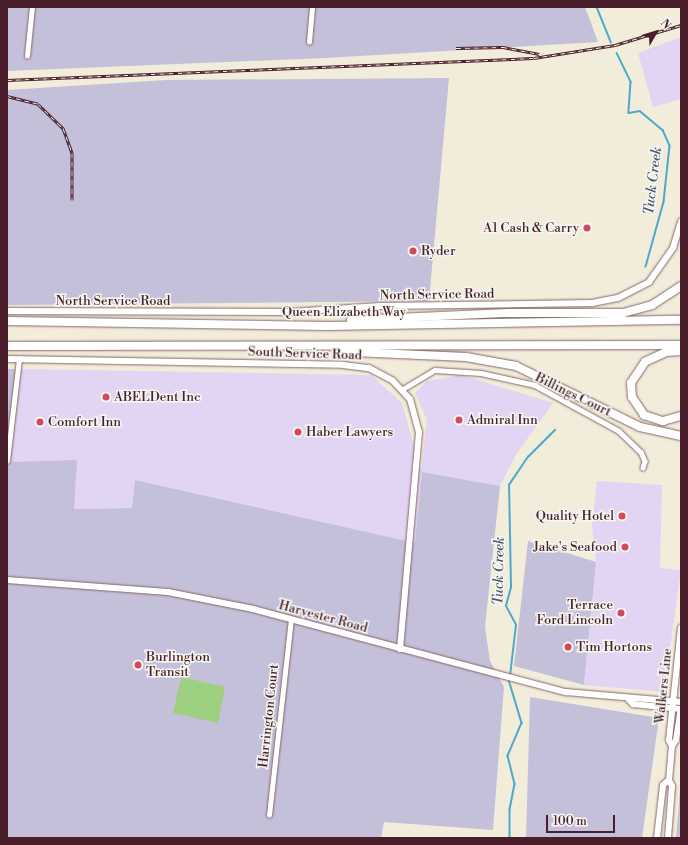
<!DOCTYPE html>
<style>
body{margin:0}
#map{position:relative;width:688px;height:845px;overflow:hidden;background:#f2ecda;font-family:"Libre Bodoni",serif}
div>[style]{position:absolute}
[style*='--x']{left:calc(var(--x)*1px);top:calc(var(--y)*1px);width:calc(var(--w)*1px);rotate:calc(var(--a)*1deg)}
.built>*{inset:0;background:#e2d4f3}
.industrial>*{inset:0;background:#c5c0da}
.green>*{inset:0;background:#9dd080}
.stream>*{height:1.5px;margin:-0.75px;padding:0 0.75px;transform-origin:0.75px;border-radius:0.75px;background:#4ca9ca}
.roads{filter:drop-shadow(0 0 1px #856768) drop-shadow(0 0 1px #856768)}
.street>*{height:4.5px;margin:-2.25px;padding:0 2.25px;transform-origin:2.25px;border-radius:2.25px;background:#fff}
.secondary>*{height:6px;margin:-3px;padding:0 3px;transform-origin:3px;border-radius:3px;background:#fff}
.highway>*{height:8px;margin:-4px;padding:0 4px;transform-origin:4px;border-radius:4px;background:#fff}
.rail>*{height:3px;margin-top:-1.5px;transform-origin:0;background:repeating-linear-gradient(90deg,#f6f6f2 0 4.5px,#4a1f2b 0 9px);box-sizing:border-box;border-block:1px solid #4a1f2b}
.dots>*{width:11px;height:11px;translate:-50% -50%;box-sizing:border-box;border:2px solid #f6f6f2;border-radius:50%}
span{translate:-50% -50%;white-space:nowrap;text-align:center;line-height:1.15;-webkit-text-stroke:3px #f6f6f2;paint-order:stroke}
.poi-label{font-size:13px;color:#4a1f2b}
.right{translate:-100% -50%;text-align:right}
.left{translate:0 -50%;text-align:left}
.street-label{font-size:13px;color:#4a1f2b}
.water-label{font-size:14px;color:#4b566b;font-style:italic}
.frame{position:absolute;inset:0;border:8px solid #4a1f2b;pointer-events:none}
.north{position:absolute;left:636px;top:12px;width:40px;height:40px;-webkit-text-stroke:3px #f6f6f2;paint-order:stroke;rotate:51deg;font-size:11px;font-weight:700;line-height:16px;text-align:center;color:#4a1f2b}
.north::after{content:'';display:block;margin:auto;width:14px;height:18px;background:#4a1f2b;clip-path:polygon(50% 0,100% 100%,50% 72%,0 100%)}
.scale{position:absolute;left:546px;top:815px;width:69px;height:18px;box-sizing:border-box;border:2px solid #4a1f2b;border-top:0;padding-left:5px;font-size:12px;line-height:14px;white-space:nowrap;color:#4a1f2b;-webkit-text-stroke:3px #f6f6f2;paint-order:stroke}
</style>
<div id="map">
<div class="built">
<div style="clip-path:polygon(681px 37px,681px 99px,653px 107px,638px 53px)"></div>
<div style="clip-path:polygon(21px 369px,371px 375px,402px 403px,421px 471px,427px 420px,415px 393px,427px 381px,461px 375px,553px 403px,517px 453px,500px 486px,422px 472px,415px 544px,135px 480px,132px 508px,74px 509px,11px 462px)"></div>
<div style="clip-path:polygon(597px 481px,662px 485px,660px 568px,681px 570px,664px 692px,584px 685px,596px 562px,592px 525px)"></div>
</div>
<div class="industrial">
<div style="clip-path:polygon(7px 7px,585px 7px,598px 42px,325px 58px,7px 71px)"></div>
<div style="clip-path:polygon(449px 78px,429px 301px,7px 305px,7px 90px,166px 80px)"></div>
<div style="clip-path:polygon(7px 369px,21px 369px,11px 462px,77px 460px,74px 509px,132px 508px,135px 480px,415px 543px,422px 472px,500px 486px,485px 627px,490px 661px,504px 687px,493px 830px,384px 822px,381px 838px,7px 838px)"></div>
<div style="clip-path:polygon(528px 541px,596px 562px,584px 685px,514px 666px)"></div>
<div style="clip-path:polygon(530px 697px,659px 718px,642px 838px,526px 838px)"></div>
<div style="clip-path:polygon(681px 778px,681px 838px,676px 838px)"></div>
</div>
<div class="green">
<div style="clip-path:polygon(181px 677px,225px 687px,218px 723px,173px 713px)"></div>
</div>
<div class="stream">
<div style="--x:597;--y:7;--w:38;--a:68"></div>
<div style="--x:617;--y:53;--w:32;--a:64"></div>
<div style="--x:631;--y:82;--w:31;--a:94"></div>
<div style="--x:629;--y:113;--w:11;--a:-10"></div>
<div style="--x:640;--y:111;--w:30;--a:40"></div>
<div style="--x:663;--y:130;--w:17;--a:66"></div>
<div style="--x:670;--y:146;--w:56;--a:96.1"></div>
<div style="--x:664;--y:202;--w:67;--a:105.5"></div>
<div style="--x:510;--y:676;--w:51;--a:-83.3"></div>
<div style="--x:516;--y:625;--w:21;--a:-118"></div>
<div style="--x:506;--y:606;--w:20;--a:-75"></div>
<div style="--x:511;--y:587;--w:102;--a:-91.1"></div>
<div style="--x:509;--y:485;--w:34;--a:-56"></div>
<div style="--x:528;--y:457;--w:38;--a:-45"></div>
<div style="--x:509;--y:680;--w:45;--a:73.2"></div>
<div style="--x:522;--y:723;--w:36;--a:113"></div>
<div style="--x:508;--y:756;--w:29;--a:76"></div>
<div style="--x:515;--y:784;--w:26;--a:101"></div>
<div style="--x:510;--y:810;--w:28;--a:90"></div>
</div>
<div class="roads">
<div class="street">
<div style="--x:309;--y:42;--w:35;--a:-85"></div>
<div style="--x:27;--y:56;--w:49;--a:-84.2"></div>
<div style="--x:403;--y:389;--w:37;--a:-31"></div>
<div style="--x:435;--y:370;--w:46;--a:3.7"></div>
<div style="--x:481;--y:373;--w:55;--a:12.5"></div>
<div style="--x:535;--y:385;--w:96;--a:28.7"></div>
<div style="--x:619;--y:431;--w:30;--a:44"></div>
<div style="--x:641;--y:452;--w:10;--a:66"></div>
<div style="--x:645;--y:461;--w:7;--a:106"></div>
<div style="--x:7;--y:461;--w:103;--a:-83.3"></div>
<div style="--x:269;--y:815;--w:196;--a:-83.6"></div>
</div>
<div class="secondary">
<div style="--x:7;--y:311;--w:284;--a:0.2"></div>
<div style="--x:291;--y:312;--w:89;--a:-3.9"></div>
<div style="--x:380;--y:306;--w:212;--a:-0.8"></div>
<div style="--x:592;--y:303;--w:26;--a:-11"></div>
<div style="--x:618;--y:298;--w:35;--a:-27"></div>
<div style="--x:649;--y:282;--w:42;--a:-54.8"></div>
<div style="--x:673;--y:248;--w:28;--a:-73"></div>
<div style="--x:7;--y:359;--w:336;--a:1"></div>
<div style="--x:343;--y:365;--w:26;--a:7"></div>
<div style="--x:369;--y:368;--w:27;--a:28"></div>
<div style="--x:393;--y:381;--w:25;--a:47"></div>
<div style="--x:410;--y:399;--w:34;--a:75"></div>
<div style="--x:419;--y:432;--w:218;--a:95"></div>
<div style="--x:7;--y:580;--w:161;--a:4.3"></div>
<div style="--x:168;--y:592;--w:87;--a:11.3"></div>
<div style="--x:253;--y:609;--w:324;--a:14.9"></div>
<div style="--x:566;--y:692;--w:115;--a:5"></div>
<div style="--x:629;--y:700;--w:6;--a:45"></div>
<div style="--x:633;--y:704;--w:48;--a:5.9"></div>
<div style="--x:672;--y:746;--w:7;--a:-56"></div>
<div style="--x:676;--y:740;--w:31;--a:-81"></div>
<div style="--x:657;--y:838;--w:53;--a:-83.5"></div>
<div style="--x:663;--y:785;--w:8;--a:-40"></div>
<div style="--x:668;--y:838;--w:52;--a:-85.6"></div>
<div style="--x:672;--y:786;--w:7;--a:-117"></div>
<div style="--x:669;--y:780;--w:34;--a:-85"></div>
<div style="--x:672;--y:746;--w:7;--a:-117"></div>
<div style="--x:669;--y:740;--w:113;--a:-83.9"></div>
</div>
<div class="highway">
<div style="--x:351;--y:320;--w:157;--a:-2.6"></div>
<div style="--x:508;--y:313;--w:115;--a:0"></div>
<div style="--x:623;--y:313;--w:30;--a:-15"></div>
<div style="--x:652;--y:305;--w:35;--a:-33"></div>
<div style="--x:7;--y:321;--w:320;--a:0.9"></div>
<div style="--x:327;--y:326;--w:354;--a:-1"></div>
<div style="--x:7;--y:346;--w:674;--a:-0.09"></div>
<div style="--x:342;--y:348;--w:12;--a:20"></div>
<div style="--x:353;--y:352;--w:113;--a:2.5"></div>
<div style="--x:466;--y:357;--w:51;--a:10.2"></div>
<div style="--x:516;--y:366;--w:138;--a:26.2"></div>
<div style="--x:640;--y:427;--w:42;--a:12.4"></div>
<div style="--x:681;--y:351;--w:15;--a:176"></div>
<div style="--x:666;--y:352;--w:23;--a:155"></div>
<div style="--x:645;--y:362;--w:25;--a:124"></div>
<div style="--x:631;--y:383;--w:14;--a:86"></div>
<div style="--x:632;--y:397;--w:22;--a:56"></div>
<div style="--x:644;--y:415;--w:20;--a:18"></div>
<div style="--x:663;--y:421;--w:19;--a:-16"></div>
</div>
</div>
<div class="rail">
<div style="--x:456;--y:48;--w:47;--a:-1.2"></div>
<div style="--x:503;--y:47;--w:37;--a:11"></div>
<div style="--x:7;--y:80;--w:527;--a:-2.39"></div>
<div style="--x:534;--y:58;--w:82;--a:-9.1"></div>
<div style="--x:615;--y:45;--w:69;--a:-16.9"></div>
<div style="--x:7;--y:96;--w:32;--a:14"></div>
<div style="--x:38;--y:104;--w:35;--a:44"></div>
<div style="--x:63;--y:128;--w:27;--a:70"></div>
<div style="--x:72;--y:153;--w:47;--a:90"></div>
</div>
<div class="dots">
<div style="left:587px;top:228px;background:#d1495b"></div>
<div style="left:413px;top:251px;background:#d1495b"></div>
<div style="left:106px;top:397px;background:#d1495b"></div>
<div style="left:459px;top:420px;background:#d1495b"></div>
<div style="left:40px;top:422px;background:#d1495b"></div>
<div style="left:298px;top:432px;background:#d1495b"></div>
<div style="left:622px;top:516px;background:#d1495b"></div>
<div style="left:625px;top:547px;background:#d1495b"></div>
<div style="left:621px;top:613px;background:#d1495b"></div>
<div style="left:568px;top:647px;background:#d1495b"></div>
<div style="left:138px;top:665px;background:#d1495b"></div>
</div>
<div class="poi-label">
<span class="right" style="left:579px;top:228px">A1 Cash &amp; Carry</span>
<span class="left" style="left:421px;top:251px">Ryder</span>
<span class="left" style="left:114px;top:397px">ABELDent Inc</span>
<span class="left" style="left:467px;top:420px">Admiral Inn</span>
<span class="left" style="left:48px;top:422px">Comfort Inn</span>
<span class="left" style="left:306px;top:432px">Haber Lawyers</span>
<span class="right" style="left:614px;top:516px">Quality Hotel</span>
<span class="right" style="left:617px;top:547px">Jake's Seafood</span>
<span class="right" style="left:613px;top:613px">Terrace<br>Ford Lincoln</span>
<span class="left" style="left:576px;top:647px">Tim Hortons</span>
<span class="left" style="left:146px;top:665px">Burlington<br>Transit</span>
</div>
<div class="street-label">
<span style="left:437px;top:295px;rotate:-1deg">North Service Road</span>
<span style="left:113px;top:301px">North Service Road</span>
<span style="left:344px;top:312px">Queen Elizabeth Way</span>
<span style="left:305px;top:354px;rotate:2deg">South Service Road</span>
<span style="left:573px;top:395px;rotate:26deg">Billings Court</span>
<span style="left:323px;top:617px;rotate:15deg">Harvester Road</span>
<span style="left:664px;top:686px;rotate:-84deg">Walkers Line</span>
<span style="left:269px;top:716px;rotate:-84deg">Harrington Court</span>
</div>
<div class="water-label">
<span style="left:653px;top:181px;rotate:-83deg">Tuck Creek</span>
<span style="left:499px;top:571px;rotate:-89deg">Tuck Creek</span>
</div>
<div class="frame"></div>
<div class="north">N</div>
<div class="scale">100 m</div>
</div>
